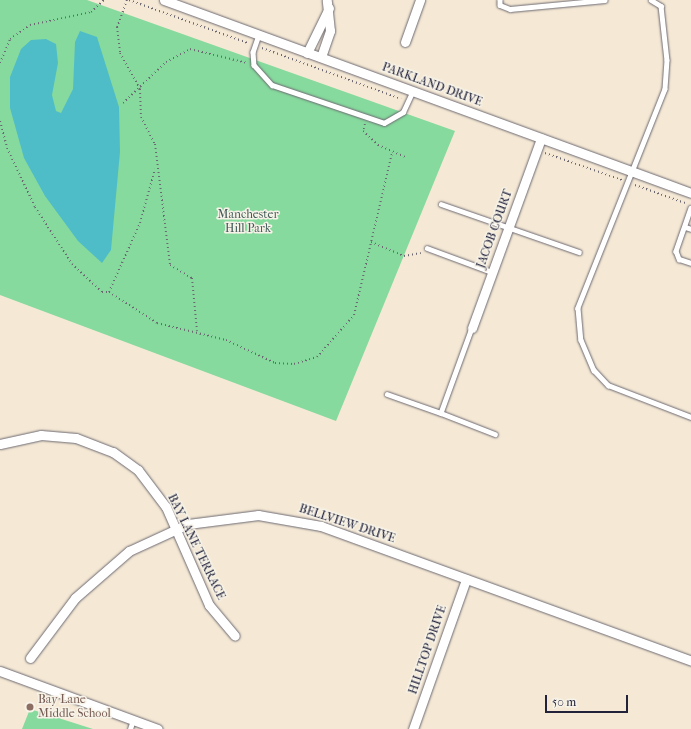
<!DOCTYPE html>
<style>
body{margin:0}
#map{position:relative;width:691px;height:729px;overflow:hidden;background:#f5e9d5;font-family:"IM FELL French Canon",serif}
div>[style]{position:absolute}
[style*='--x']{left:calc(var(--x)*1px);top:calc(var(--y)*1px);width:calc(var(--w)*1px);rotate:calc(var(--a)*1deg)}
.green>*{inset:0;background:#86da9d}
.water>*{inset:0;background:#4fbdc8}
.path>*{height:2px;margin-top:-1px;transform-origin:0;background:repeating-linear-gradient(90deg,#6c6871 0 1px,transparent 0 4px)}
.roads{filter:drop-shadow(0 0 1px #6c6871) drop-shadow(0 0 1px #6c6871)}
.service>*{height:4.5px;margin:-2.25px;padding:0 2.25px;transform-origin:2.25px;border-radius:2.25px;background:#fff}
.minor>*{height:9px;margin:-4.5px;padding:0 4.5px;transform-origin:4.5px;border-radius:4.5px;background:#fff}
.dots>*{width:11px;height:11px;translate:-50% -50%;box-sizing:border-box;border:2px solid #f7f3e8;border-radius:50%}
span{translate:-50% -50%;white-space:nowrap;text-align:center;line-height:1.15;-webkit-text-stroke:3px #f7f3e8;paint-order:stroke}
.street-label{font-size:12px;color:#22223b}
.park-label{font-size:12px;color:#405958}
.education-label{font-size:12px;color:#785e54}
.left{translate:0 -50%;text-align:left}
.scale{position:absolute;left:545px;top:695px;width:83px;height:18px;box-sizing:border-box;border:2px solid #22223b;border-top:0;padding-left:5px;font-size:12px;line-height:14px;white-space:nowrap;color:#22223b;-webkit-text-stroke:3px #f7f3e8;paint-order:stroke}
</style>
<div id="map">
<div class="green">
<div style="clip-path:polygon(0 0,87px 0,455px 131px,336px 421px,0 295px)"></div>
<div style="clip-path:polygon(30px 709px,93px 729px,22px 729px)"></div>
</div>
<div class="water">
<div style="clip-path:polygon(80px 31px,97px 37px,119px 107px,120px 152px,111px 250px,102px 263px,78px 241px,45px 196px,24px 158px,10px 108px,10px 77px,21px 49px,31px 40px,46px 39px,56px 44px,58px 63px,52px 95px,56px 111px,61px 113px,73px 89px,75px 42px)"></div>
</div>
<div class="path">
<div style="--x:127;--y:0;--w:29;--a:110"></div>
<div style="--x:117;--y:27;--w:26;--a:83"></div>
<div style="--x:120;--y:53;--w:41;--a:60.9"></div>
<div style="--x:140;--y:89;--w:28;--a:88"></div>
<div style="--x:141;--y:117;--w:30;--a:63"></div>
<div style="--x:155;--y:144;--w:122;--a:82.9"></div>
<div style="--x:170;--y:265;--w:26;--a:31"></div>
<div style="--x:192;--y:278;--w:53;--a:84.6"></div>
<div style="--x:129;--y:0;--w:127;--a:19.9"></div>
<div style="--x:262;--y:48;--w:148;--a:20.1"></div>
<div style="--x:0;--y:63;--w:26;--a:-67"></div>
<div style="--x:10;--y:39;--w:24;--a:-35"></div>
<div style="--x:30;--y:25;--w:62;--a:-12"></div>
<div style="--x:91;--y:12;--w:18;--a:-43"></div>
<div style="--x:123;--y:103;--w:59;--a:-43.6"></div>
<div style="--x:166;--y:62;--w:27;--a:-28"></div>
<div style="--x:190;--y:49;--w:59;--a:13.8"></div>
<div style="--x:0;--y:121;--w:28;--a:75"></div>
<div style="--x:7;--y:148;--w:65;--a:64.6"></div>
<div style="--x:35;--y:207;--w:68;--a:57"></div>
<div style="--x:72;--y:264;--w:41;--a:43"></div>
<div style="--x:102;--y:292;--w:7;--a:0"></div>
<div style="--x:109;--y:292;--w:57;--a:32.9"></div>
<div style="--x:157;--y:323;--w:71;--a:13.8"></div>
<div style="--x:226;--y:340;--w:54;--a:25.1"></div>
<div style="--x:275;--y:363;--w:19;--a:3"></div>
<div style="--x:294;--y:364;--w:24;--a:-17"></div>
<div style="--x:317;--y:357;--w:56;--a:-48.6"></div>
<div style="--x:354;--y:315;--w:166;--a:-76.8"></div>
<div style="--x:365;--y:124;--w:7;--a:106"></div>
<div style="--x:363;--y:131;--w:21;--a:43"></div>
<div style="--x:378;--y:145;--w:30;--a:24"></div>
<div style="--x:545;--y:153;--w:82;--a:19.3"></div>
<div style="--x:635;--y:185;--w:53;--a:19.8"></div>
<div style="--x:371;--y:242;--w:36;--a:23"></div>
<div style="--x:404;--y:256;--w:17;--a:-10"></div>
<div style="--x:109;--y:292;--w:76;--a:-65.8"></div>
<div style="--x:140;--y:223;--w:56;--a:-74.5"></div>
</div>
<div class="roads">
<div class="service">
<div style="--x:500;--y:0;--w:5;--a:90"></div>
<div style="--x:500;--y:5;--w:11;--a:22"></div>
<div style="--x:510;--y:9;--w:95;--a:-5.4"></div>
<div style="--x:651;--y:0;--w:12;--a:31"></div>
<div style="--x:661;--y:6;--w:54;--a:83.7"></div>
<div style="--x:667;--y:60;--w:29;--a:94"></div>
<div style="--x:665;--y:89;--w:236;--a:111.7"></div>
<div style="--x:578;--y:308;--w:32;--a:85"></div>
<div style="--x:581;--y:340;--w:33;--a:67"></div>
<div style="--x:594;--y:370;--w:21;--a:47"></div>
<div style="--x:608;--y:385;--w:89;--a:21.1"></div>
<div style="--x:259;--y:35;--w:18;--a:109"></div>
<div style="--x:253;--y:52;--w:13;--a:86"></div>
<div style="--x:254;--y:65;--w:27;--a:48"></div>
<div style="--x:272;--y:85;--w:118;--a:18.7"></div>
<div style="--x:384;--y:123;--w:22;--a:-30"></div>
<div style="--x:403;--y:112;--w:23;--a:-65"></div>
<div style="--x:441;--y:204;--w:146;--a:19.2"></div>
<div style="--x:691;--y:208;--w:46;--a:109.2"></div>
<div style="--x:676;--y:251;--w:9;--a:69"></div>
<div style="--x:679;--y:259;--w:13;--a:18"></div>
<div style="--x:685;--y:227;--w:6;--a:18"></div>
<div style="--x:427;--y:248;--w:69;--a:20.3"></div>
<div style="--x:472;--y:328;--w:90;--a:110"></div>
<div style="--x:441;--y:413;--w:58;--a:21.3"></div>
<div style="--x:387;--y:394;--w:57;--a:19.4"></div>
<div style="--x:130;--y:729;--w:9;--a:-72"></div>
</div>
<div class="minor">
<div style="--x:164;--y:0;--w:561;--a:20.11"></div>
<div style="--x:405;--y:42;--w:45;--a:-70.3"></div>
<div style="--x:307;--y:53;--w:50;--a:-63.9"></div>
<div style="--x:321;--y:57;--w:28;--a:-71"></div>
<div style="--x:330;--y:31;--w:31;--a:-96"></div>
<div style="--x:472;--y:328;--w:202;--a:-70"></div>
<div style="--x:0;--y:444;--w:42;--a:-12.4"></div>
<div style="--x:41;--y:435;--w:35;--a:5"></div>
<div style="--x:76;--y:438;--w:40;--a:21"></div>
<div style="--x:113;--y:452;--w:31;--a:36"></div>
<div style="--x:138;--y:470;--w:46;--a:52.9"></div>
<div style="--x:166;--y:507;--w:107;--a:66.3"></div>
<div style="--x:209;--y:605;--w:40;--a:50"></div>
<div style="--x:30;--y:658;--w:75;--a:-53.1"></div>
<div style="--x:75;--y:598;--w:72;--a:-41"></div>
<div style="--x:129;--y:551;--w:65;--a:-24.6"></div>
<div style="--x:188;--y:524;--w:71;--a:-7.3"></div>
<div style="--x:258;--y:515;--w:64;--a:9.9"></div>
<div style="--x:321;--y:526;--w:394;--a:20"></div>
<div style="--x:0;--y:671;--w:168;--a:20.2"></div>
<div style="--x:413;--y:729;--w:159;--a:-70.5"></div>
</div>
</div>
<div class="dots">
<div style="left:30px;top:707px;background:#8d6e63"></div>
</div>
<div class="street-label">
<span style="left:432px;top:85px;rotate:20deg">PARKLAND DRIVE</span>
<span style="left:495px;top:229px;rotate:-70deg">JACOB COURT</span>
<span style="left:347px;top:524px;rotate:18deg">BELLVIEW DRIVE</span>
<span style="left:196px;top:547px;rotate:64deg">BAY LANE TERRACE</span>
<span style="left:428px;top:650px;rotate:-71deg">HILLTOP DRIVE</span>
</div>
<div class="park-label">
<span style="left:248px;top:222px">Manchester<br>Hill Park</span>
</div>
<div class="education-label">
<span class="left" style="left:38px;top:707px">Bay Lane<br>Middle School</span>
</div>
<div class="scale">50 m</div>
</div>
